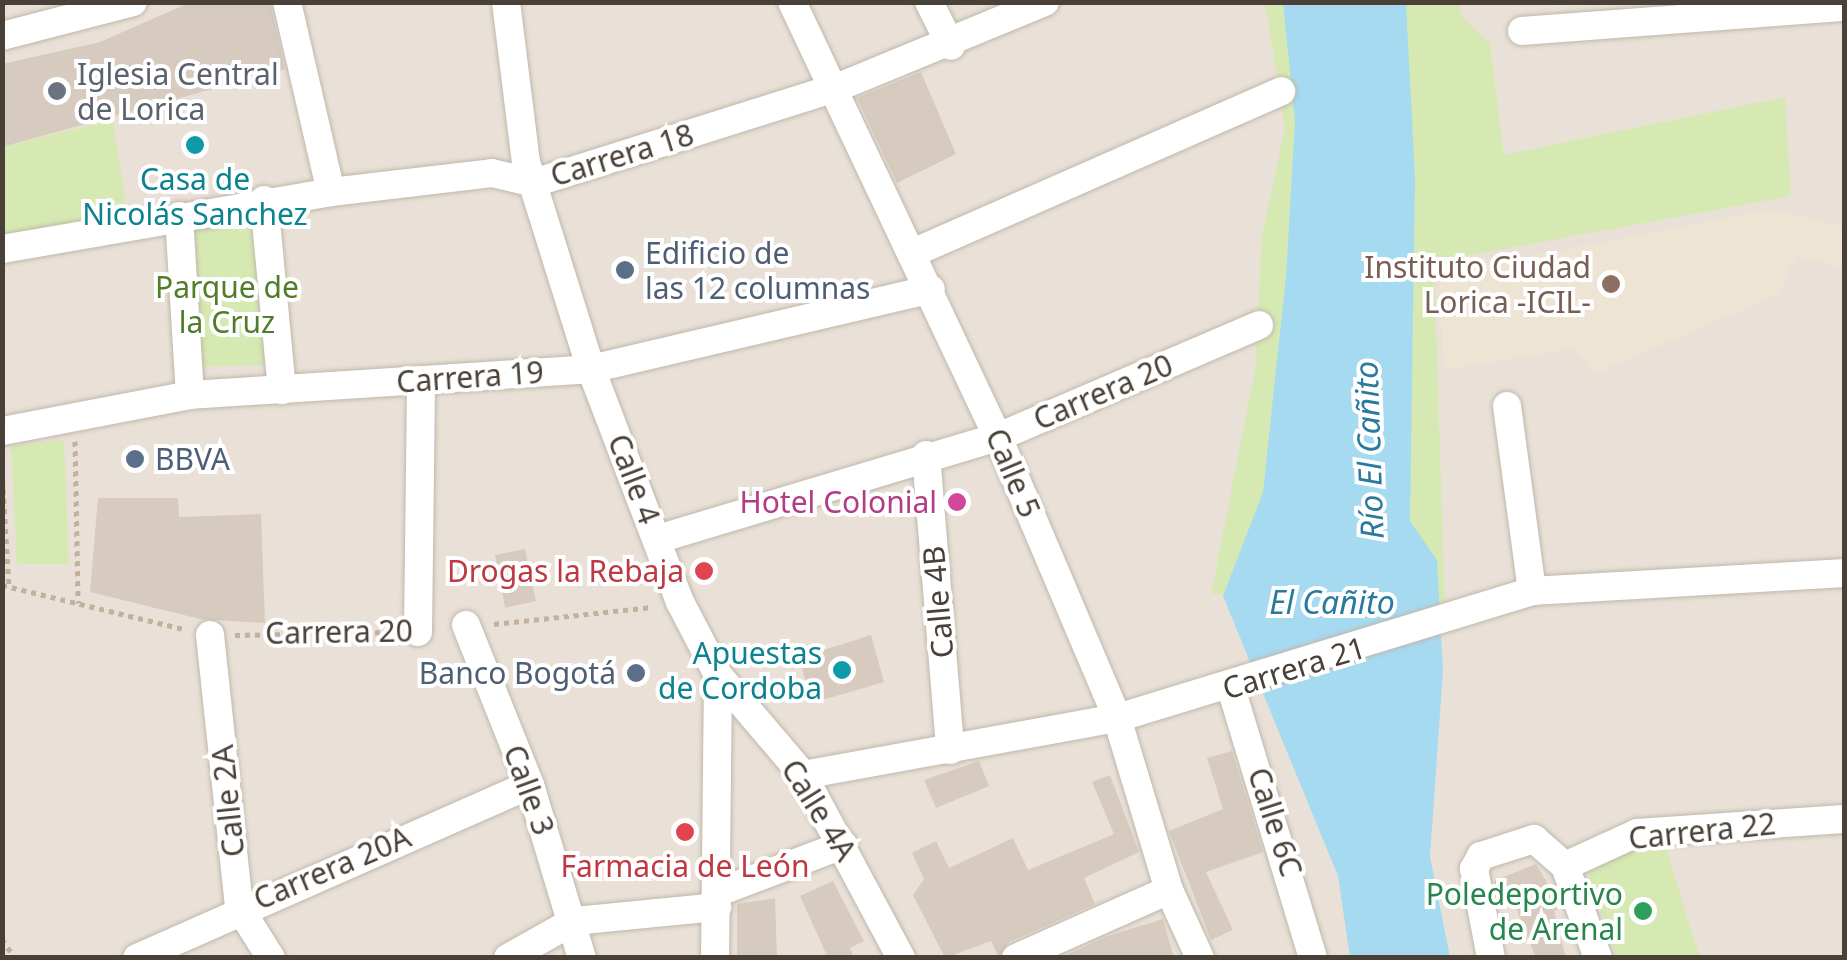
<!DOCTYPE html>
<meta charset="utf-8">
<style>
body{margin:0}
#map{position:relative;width:1847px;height:960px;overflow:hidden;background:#f5f0e9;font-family:"Noto Sans",sans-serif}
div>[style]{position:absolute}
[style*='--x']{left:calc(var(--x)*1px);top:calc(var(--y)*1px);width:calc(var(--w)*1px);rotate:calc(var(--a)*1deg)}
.residential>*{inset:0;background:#e9e1d7}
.education>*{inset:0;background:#eee4d3}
.green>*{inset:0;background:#d6e9b2}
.water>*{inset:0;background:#a6daf1}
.building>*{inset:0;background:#d7cbbf}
.path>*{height:5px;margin-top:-2.5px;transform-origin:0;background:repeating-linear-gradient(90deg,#c2b19d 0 5px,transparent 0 10px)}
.roads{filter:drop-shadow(0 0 2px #c0b7ac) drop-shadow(0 0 2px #c0b7ac)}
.minor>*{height:28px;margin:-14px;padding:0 14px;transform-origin:14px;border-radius:14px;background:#fff}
.dots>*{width:28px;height:28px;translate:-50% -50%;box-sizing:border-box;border:5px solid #fff;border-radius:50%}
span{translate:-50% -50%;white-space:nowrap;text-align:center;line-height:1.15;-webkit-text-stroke:8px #fff;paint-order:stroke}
.worship-label{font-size:30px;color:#5b616d}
.left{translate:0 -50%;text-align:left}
.street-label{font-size:30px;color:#494037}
.culture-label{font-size:30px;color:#0d838f}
.right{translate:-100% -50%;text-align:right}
.service-label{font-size:30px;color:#4e5e75}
.education-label{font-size:30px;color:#785e54}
.park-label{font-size:30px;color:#517c29}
.hotel-label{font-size:30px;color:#b23c85}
.health-label{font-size:30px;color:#be3a42}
.leisure-label{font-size:30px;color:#27864d}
.water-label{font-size:32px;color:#2a799e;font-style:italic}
.frame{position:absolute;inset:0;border:5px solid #494037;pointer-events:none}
</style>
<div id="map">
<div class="residential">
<div style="clip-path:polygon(3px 3px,1844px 3px,1844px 957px,3px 957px)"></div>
</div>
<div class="education">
<div style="clip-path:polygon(1773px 209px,1844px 227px,1844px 268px,1796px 256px,1779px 294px,1595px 374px,1573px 349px,1444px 370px,1438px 274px)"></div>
</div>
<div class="green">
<div style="clip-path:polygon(1265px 3px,1460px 3px,1461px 16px,1490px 43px,1504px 155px,1785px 97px,1791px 196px,1434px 262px,1445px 608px,1211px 594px,1255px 370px,1262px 235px,1285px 128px)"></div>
<div style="clip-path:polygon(113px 120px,127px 212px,3px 236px,2px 147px)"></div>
<div style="clip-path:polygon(256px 215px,270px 365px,193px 367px,187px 227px)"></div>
<div style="clip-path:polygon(64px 440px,69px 564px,17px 564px,11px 446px)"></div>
<div style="clip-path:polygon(1663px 839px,1700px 957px,1617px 957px,1585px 865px)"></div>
</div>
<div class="water">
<div style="clip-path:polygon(1283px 3px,1406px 3px,1415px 178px,1410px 521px,1437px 560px,1443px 670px,1430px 857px,1450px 957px,1350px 957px,1338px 876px,1223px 596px,1263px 492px,1286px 276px,1295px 121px)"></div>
</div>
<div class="building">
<div style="clip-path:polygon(191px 2px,270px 2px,285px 69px,2px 147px,2px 64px,100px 42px)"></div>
<div style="clip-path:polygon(921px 72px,956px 154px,897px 183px,857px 98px)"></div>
<div style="clip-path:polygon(98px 498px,178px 498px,179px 517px,261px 514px,265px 623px,200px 619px,90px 592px)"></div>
<div style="clip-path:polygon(525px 549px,536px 601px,505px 608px,495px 555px)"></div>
<div style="clip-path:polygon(871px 635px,884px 682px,812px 703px,799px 658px)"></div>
<div style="clip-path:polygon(1232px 751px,1263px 852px,1206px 872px,1233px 930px,1211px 940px,1169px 831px,1223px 809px,1207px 758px)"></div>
<div style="clip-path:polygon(979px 761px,989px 786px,936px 808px,924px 780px)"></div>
<div style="clip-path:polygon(1110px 775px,1139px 852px,1084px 878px,1095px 904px,1009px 942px,999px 958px,991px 941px,945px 958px,913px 895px,924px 879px,912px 853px,936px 841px,949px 868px,1013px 838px,1028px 870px,1114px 834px,1092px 782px)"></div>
<div style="clip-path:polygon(1536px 864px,1562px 908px,1554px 911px,1566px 958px,1536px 958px,1514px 903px,1497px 897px,1494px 881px)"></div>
<div style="clip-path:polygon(833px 881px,864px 941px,850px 948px,854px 958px,828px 958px,800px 896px)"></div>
<div style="clip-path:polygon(775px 898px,777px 958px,737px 958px,737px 904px)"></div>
<div style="clip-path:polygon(1163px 919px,1174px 958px,1060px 958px,1108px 936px)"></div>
</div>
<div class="path">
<div style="--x:75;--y:441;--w:162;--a:88.9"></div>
<div style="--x:2;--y:469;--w:118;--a:86.6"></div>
<div style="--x:2;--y:585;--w:187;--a:13.6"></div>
<div style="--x:494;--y:624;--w:159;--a:-6.1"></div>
<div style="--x:235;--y:635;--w:159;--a:-1.1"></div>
<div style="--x:2;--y:939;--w:23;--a:56"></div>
</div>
<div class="roads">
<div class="minor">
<div style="--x:287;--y:2;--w:195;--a:77"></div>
<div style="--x:506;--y:2;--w:161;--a:82.9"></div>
<div style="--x:526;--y:162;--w:217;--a:72.6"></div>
<div style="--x:591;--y:369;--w:249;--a:69.1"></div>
<div style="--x:680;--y:602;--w:82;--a:62.5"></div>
<div style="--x:718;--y:675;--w:283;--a:90.6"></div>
<div style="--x:792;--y:2;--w:481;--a:64.7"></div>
<div style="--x:998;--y:437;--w:305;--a:67"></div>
<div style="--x:1117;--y:718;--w:180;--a:73.2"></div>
<div style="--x:1169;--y:890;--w:75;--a:65.5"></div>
<div style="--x:929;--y:2;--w:49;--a:63.4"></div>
<div style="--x:1522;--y:31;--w:323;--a:-4.3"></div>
<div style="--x:2;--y:36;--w:135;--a:-14.5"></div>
<div style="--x:264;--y:200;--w:191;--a:84.6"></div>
<div style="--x:179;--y:216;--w:179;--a:86.5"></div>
<div style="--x:2;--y:249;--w:334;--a:-9.8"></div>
<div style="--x:331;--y:192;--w:162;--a:-6.7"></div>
<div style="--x:492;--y:173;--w:43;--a:13.4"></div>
<div style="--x:534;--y:183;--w:317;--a:-17.5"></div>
<div style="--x:836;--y:88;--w:226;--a:-22.4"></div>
<div style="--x:915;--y:252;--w:400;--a:-23.7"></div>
<div style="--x:1507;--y:406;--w:187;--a:82.3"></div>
<div style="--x:2;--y:431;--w:191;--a:-10.8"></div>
<div style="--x:190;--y:395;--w:402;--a:-3.7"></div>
<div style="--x:591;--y:369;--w:349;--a:-13.2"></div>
<div style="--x:926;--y:455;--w:296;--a:85.3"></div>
<div style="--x:658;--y:539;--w:355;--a:-16.7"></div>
<div style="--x:998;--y:437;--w:284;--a:-23.2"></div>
<div style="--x:466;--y:625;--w:172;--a:68.2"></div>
<div style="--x:530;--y:785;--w:181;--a:73.3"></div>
<div style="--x:418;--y:632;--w:252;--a:-89.3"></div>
<div style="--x:210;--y:635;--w:274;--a:83.9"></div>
<div style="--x:239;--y:907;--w:60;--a:57.9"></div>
<div style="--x:718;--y:675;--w:131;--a:49.6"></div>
<div style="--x:803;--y:775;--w:208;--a:61.8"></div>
<div style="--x:1231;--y:688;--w:282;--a:73.1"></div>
<div style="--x:803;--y:775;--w:319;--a:-10.3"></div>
<div style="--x:1117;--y:718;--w:434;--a:-17"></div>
<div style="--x:1532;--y:591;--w:313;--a:-3.3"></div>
<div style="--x:1565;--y:866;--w:79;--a:-24.6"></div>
<div style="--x:1637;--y:833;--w:207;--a:-3.9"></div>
<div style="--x:719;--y:892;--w:133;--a:-20.8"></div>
<div style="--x:137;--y:958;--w:429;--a:-23.8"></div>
<div style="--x:508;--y:958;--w:76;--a:-29.3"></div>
<div style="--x:574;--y:921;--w:144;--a:-5.6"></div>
<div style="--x:1016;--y:958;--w:167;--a:-24"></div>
<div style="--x:1491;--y:958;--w:91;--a:-100.8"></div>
<div style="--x:1474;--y:869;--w:15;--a:-62"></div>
<div style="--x:1481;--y:856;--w:56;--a:-17.8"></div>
<div style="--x:1534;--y:839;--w:41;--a:41.1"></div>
<div style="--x:1565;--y:866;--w:98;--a:70.3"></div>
</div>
</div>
<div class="dots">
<div style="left:57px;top:91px;background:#6b7280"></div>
<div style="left:195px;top:145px;background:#0f9aa8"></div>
<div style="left:625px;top:270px;background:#5c6f8a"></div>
<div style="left:1611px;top:284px;background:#8d6e63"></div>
<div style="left:135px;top:459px;background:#5c6f8a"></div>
<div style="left:957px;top:502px;background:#d1479c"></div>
<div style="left:704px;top:571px;background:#e0444e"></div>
<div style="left:842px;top:670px;background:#0f9aa8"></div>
<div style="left:636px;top:673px;background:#5c6f8a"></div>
<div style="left:685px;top:832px;background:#e0444e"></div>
<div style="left:1643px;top:911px;background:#2e9e5b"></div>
</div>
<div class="worship-label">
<span class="left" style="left:77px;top:91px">Iglesia Central<br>de Lorica</span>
</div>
<div class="street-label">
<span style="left:622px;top:155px;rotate:-17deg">Carrera 18</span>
<span style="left:470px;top:377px;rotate:-4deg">Carrera 19</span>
<span style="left:1103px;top:392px;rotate:-23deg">Carrera 20</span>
<span style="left:1013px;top:473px;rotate:67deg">Calle 5</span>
<span style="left:634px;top:479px;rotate:69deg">Calle 4</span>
<span style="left:938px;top:602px;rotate:-95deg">Calle 4B</span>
<span style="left:339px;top:632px;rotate:-1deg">Carrera 20</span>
<span style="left:1294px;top:668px;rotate:-17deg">Carrera 21</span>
<span style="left:529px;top:790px;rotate:70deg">Calle 3</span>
<span style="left:228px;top:801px;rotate:-96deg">Calle 2A</span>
<span style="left:819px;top:810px;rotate:58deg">Calle 4A</span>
<span style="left:1275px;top:822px;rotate:72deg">Calle 6C</span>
<span style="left:1702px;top:831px;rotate:-6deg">Carrera 22</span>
<span style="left:332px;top:868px;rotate:-23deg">Carrera 20A</span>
</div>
<div class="culture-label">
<span style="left:195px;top:196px">Casa de<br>Nicolás Sanchez</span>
<span class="right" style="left:822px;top:670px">Apuestas<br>de Cordoba</span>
</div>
<div class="service-label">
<span class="left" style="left:645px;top:270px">Edificio de<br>las 12 columnas</span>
<span class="left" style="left:155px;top:459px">BBVA</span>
<span class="right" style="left:616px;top:673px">Banco Bogotá</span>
</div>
<div class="education-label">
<span class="right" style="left:1591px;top:284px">Instituto Ciudad<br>Lorica -ICIL-</span>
</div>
<div class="park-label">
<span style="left:227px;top:304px">Parque de<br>la Cruz</span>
</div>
<div class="hotel-label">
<span class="right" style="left:937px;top:502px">Hotel Colonial</span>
</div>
<div class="health-label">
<span class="right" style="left:684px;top:571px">Drogas la Rebaja</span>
<span style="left:685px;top:866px">Farmacia de León</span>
</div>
<div class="leisure-label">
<span class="right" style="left:1623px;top:911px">Poledeportivo<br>de Arenal</span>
</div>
<div class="water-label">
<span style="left:1369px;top:450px;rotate:-92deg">Río El Cañito</span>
<span style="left:1332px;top:602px">El Cañito</span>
</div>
<div class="frame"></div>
</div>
